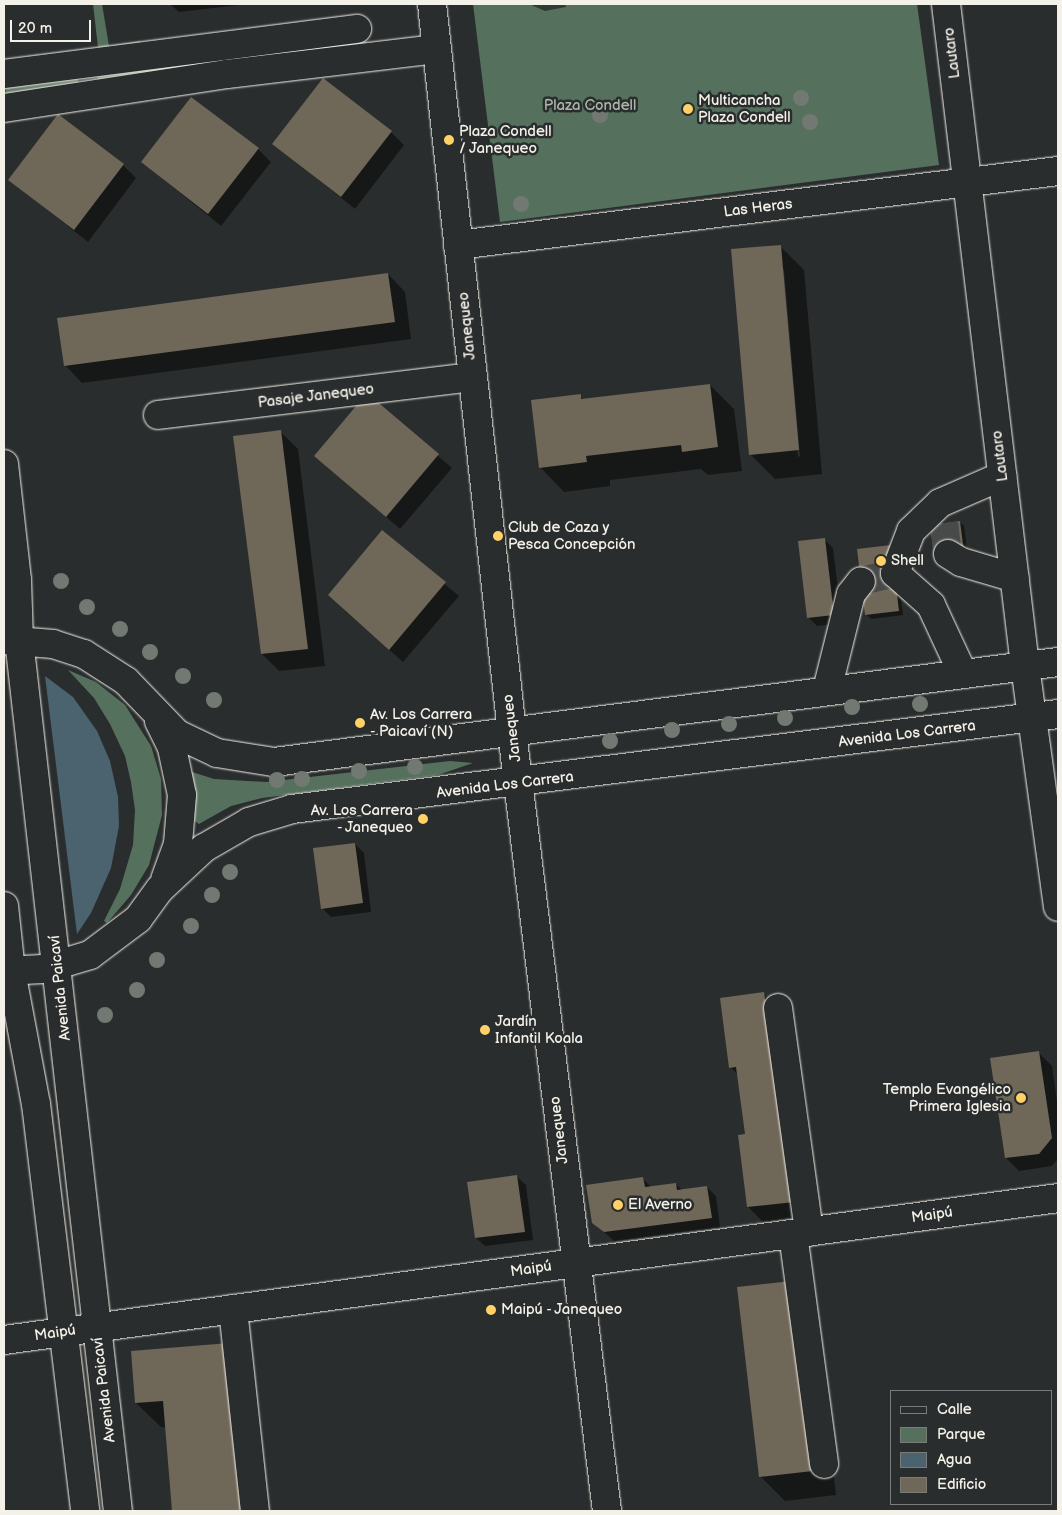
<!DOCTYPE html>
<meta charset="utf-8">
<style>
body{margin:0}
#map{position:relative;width:1062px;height:1515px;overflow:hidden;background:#2a2d2e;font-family:"Balsamiq Sans",sans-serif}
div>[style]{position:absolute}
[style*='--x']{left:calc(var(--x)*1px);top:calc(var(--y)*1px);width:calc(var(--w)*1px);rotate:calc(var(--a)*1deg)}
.green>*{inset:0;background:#56705e}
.water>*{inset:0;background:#4b636f}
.shadow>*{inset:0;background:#0007}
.building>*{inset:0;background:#6f6757}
.minor-tunnel>*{height:28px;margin-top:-14px;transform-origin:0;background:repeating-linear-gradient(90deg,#484a4a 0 28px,transparent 0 42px)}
.roads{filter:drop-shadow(0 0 1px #f4f1e8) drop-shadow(0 0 1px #f4f1e8)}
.minor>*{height:28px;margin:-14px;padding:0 14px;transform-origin:14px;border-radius:14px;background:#2a2d2e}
.major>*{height:28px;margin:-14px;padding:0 14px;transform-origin:14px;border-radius:14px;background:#2a2d2e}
.trees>*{width:16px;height:16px;margin:-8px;border-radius:50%;background:#727972}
.dots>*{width:14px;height:14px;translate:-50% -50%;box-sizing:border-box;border:2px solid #2a2d2e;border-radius:50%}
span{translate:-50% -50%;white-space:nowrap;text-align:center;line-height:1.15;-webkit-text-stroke:5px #2a2d2e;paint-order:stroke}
.street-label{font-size:15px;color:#f4f1e8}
.poi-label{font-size:15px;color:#f4f1e8}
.left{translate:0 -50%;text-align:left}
.right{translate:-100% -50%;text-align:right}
.park-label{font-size:15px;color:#adb7aa}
.frame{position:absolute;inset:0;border:5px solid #f4f1e8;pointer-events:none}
.legend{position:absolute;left:890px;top:1390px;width:162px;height:115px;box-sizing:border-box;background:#2a2d2e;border:1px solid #7b7b78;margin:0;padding:6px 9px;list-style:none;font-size:15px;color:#f4f1e8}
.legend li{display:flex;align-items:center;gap:10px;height:25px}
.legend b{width:25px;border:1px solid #7b7b78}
.scale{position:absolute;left:10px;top:20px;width:81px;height:22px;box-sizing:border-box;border:2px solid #f4f1e8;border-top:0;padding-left:6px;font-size:15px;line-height:18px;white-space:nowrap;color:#f4f1e8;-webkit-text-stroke:4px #2a2d2e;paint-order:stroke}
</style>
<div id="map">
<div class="green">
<div style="clip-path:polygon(93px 4px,102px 4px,109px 46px,140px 41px,141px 50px,99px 56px)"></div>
<div style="clip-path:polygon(473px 4px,917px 4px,939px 165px,500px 222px)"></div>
<div style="clip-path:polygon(169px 58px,172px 77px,98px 87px,97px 71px)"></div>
<div style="clip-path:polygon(78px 72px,78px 90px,6px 99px,5px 82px)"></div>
<div style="clip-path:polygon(68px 670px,96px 682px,125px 705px,151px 746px,161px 779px,162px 815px,149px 865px,131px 895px,107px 923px,104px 921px,120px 889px,133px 845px,135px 810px,131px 782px,125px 756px,110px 724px,94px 698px)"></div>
<div style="clip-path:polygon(450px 761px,473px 763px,438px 775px,262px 798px,231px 806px,199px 824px,193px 820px,189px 771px,214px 779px,266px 782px)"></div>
</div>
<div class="water">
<div style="clip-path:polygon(45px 676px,73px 697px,97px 731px,110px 761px,118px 797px,119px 826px,111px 868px,91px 913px,77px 934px)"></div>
</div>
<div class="shadow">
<div style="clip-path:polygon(170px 4px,247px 4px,179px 12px)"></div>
<div style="clip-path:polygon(529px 4px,565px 4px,566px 7px,545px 11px)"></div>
<div style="clip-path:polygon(391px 132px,404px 145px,355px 209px,274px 144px)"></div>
<div style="clip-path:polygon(258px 149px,271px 162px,221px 226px,142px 162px)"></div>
<div style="clip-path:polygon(123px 165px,136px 178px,88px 242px,10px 180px)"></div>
<div style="clip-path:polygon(evenodd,780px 246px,804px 270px,822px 474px,775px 479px,750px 454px,780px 246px,782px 270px,784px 270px,800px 456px,798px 457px,782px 270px)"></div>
<div style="clip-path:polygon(388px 274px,405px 292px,411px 339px,82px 383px,65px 365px)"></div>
<div style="clip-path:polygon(710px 385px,734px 409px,742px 471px,708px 475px,701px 469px,610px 480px,610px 486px,564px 492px,540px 467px,580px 396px,584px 400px)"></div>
<div style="clip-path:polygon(367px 395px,452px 468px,400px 529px,316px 456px)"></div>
<div style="clip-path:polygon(280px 431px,298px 449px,325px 666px,279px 671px,262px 654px)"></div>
<div style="clip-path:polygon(960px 522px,964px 526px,968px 556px,939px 560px)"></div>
<div style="clip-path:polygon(382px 532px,459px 596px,403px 662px,343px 609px)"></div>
<div style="clip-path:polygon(824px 539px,833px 548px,842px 623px,817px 626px,808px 617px)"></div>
<div style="clip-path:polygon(895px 551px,903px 615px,871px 619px,867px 615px)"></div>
<div style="clip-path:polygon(355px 844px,364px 853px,371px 912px,331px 917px,322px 908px)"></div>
<div style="clip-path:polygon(764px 994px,788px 1018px,795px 1077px,804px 1086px,813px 1151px,808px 1152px,818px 1226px,772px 1231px,748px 1207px,739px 1136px,746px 1135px,738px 1075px,730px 1067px)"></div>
<div style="clip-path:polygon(1039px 1053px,1052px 1066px,1058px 1108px,1058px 1159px,1052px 1166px,1019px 1171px,1006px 1158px)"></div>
<div style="clip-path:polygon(517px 1177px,526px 1185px,533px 1240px,485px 1246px,476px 1238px)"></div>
<div style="clip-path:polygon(643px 1179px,651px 1187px,676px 1184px,682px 1190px,707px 1187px,716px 1196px,720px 1227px,614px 1241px,593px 1222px)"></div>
<div style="clip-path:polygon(815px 1306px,836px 1495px,785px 1501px,760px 1476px)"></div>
<div style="clip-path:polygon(132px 1352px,264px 1511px,173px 1511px,166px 1427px,161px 1427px,136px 1403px)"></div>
</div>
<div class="building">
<div style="clip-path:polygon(323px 78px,392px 131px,341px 197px,272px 144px)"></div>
<div style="clip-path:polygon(191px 97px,259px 148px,208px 214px,141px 162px)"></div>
<div style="clip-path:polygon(58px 114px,124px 164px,74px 230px,8px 180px)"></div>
<div style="clip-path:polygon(781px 245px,799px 450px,749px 455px,731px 249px)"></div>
<div style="clip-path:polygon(388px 273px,395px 322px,64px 366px,57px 318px)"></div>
<div style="clip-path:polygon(710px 384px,718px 447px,682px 452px,681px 445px,586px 456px,587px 462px,539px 468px,531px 400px,581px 394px,581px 399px)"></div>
<div style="clip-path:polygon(367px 393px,439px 454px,386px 517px,314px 456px)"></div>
<div style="clip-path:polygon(281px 430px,308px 649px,261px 654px,233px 436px)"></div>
<div style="clip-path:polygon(960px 521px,964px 552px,934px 556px,930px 525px)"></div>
<div style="clip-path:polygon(382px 530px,446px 582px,389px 650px,328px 595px)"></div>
<div style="clip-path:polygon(825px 538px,834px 615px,807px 618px,798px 541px)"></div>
<div style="clip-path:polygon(891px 545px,899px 611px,865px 615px,857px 549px)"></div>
<div style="clip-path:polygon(355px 843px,363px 903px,321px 909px,313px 848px)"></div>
<div style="clip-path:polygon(764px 992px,794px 1202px,747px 1207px,738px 1135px,745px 1134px,736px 1067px,729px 1068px,720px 998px)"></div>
<div style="clip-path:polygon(1039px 1051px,1052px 1138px,1039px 1154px,1005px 1158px,990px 1058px)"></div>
<div style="clip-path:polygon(517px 1175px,525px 1232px,475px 1238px,467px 1182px)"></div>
<div style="clip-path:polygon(643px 1177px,645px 1187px,676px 1183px,677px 1190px,707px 1186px,712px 1218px,604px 1232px,592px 1223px,586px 1185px)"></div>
<div style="clip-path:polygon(791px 1281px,813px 1471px,759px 1477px,737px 1287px)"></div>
<div style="clip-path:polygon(229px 1343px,243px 1511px,172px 1511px,163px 1401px,135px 1403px,131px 1351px)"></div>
</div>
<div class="minor-tunnel">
<div style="--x:944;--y:523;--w:31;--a:83"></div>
<div style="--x:861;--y:581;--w:35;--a:-13"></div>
</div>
<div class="roads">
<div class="minor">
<div style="--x:432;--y:4;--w:732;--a:83.73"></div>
<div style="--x:512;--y:732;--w:785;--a:83.05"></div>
<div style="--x:946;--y:4;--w:667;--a:83.19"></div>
<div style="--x:1025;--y:666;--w:243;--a:82.2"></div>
<div style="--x:4;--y:74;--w:356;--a:-7.3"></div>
<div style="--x:4;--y:108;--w:226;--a:-8.7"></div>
<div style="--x:227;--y:74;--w:211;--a:-6.8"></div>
<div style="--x:458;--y:245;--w:605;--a:-7.03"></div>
<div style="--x:158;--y:415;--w:317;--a:-6.9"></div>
<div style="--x:948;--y:554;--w:15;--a:32"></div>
<div style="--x:961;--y:562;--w:56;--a:16.5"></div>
<div style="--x:963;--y:674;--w:76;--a:-114.9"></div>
<div style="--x:931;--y:605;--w:48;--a:-138.4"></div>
<div style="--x:895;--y:573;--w:45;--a:-69.1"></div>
<div style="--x:911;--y:531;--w:40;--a:-44"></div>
<div style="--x:940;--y:503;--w:68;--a:-23.5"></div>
<div style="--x:827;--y:690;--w:99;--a:-76"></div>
<div style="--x:851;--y:594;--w:16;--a:-52"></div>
<div style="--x:778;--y:1008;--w:226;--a:82.1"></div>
<div style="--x:793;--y:1234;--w:232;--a:82.3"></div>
<div style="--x:233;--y:1309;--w:203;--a:83.8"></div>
</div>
<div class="major">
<div style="--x:4;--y:464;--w:117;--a:83.6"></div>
<div style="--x:17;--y:580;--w:60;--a:88.1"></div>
<div style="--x:19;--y:640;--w:877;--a:83.52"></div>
<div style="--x:4;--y:640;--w:49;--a:4.7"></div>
<div style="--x:53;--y:644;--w:33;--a:18"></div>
<div style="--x:84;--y:654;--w:50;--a:32.7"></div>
<div style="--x:126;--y:681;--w:74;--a:46.1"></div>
<div style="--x:177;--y:734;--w:44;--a:25.4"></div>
<div style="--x:217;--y:753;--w:58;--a:9"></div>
<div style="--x:274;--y:762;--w:790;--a:-7.27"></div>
<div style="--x:159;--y:721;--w:30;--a:64"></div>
<div style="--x:172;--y:748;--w:48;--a:78"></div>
<div style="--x:182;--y:795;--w:49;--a:94.7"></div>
<div style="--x:178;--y:844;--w:37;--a:110"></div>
<div style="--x:4;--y:906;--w:65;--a:83.9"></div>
<div style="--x:11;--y:971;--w:135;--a:79.4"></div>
<div style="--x:36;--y:1104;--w:410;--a:83.1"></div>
<div style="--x:4;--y:971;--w:39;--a:-3"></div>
<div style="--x:43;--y:969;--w:49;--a:-16.6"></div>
<div style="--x:90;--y:955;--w:60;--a:-36.9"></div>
<div style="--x:138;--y:919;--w:37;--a:-54"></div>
<div style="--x:160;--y:889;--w:60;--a:-43"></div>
<div style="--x:204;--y:848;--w:52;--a:-30"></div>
<div style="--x:249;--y:822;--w:45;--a:-16.8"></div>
<div style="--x:292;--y:809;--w:772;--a:-7.07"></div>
<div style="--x:4;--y:1340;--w:1064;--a:-7.67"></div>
</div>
</div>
<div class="trees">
<div style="left:801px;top:98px"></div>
<div style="left:600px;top:115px"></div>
<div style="left:810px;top:122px"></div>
<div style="left:521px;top:204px"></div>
<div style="left:61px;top:581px"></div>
<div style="left:87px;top:607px"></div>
<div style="left:120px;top:629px"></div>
<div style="left:150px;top:652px"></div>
<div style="left:183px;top:676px"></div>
<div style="left:214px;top:700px"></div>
<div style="left:920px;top:704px"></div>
<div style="left:852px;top:707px"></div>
<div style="left:785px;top:718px"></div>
<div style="left:729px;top:724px"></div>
<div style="left:672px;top:730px"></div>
<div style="left:610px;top:741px"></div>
<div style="left:415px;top:767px"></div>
<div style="left:359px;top:771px"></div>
<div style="left:302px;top:779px"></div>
<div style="left:277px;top:780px"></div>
<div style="left:230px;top:872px"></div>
<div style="left:212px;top:895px"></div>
<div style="left:191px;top:926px"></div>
<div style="left:157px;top:960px"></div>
<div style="left:137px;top:990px"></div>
<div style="left:105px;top:1015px"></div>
</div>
<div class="dots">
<div style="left:688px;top:109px;background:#ffd166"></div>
<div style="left:449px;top:140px;background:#ffd166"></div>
<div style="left:498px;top:536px;background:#ffd166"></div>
<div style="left:881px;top:561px;background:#ffd166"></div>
<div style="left:360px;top:723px;background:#ffd166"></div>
<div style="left:423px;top:819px;background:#ffd166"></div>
<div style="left:485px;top:1030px;background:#ffd166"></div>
<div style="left:1021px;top:1098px;background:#ffd166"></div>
<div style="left:618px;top:1205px;background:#ffd166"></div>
<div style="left:491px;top:1310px;background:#ffd166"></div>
</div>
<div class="street-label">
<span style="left:952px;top:53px;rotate:-97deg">Lautaro</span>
<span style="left:758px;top:208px;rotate:-7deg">Las Heras</span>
<span style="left:467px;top:326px;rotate:-96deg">Janequeo</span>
<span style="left:316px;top:396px;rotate:-7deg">Pasaje Janequeo</span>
<span style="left:1000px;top:456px;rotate:-97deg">Lautaro</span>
<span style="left:512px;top:728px;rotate:-97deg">Janequeo</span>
<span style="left:907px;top:734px;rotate:-7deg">Avenida Los Carrera</span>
<span style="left:505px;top:785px;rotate:-7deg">Avenida Los Carrera</span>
<span style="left:60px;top:988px;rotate:-96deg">Avenida Paicaví</span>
<span style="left:559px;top:1130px;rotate:-97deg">Janequeo</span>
<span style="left:932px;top:1215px;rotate:-8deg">Maipú</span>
<span style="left:531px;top:1269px;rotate:-8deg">Maipú</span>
<span style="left:55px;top:1333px;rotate:-8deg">Maipú</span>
<span style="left:104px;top:1390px;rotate:-97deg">Avenida Paicaví</span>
</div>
<div class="poi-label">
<span class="left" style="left:698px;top:109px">Multicancha<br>Plaza Condell</span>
<span class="left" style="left:459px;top:140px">Plaza Condell<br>/ Janequeo</span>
<span class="left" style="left:508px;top:536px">Club de Caza y<br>Pesca Concepción</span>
<span class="left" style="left:891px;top:561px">Shell</span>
<span class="left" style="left:370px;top:723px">Av. Los Carrera<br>- Paicaví (N)</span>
<span class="right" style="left:413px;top:819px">Av. Los Carrera<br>- Janequeo</span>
<span class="left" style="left:495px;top:1030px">Jardín<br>Infantil Koala</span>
<span class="right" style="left:1011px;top:1098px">Templo Evangélico<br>Primera Iglesia</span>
<span class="left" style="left:628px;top:1205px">El Averno</span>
<span class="left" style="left:501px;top:1310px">Maipú - Janequeo</span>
</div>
<div class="park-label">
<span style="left:590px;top:106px">Plaza Condell</span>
</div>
<div class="frame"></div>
<ul class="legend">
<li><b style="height:6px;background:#2a2d2e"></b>Calle</li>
<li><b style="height:14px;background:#56705e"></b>Parque</li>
<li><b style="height:14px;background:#4b636f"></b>Agua</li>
<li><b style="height:14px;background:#6f6757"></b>Edificio</li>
</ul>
<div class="scale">20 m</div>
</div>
